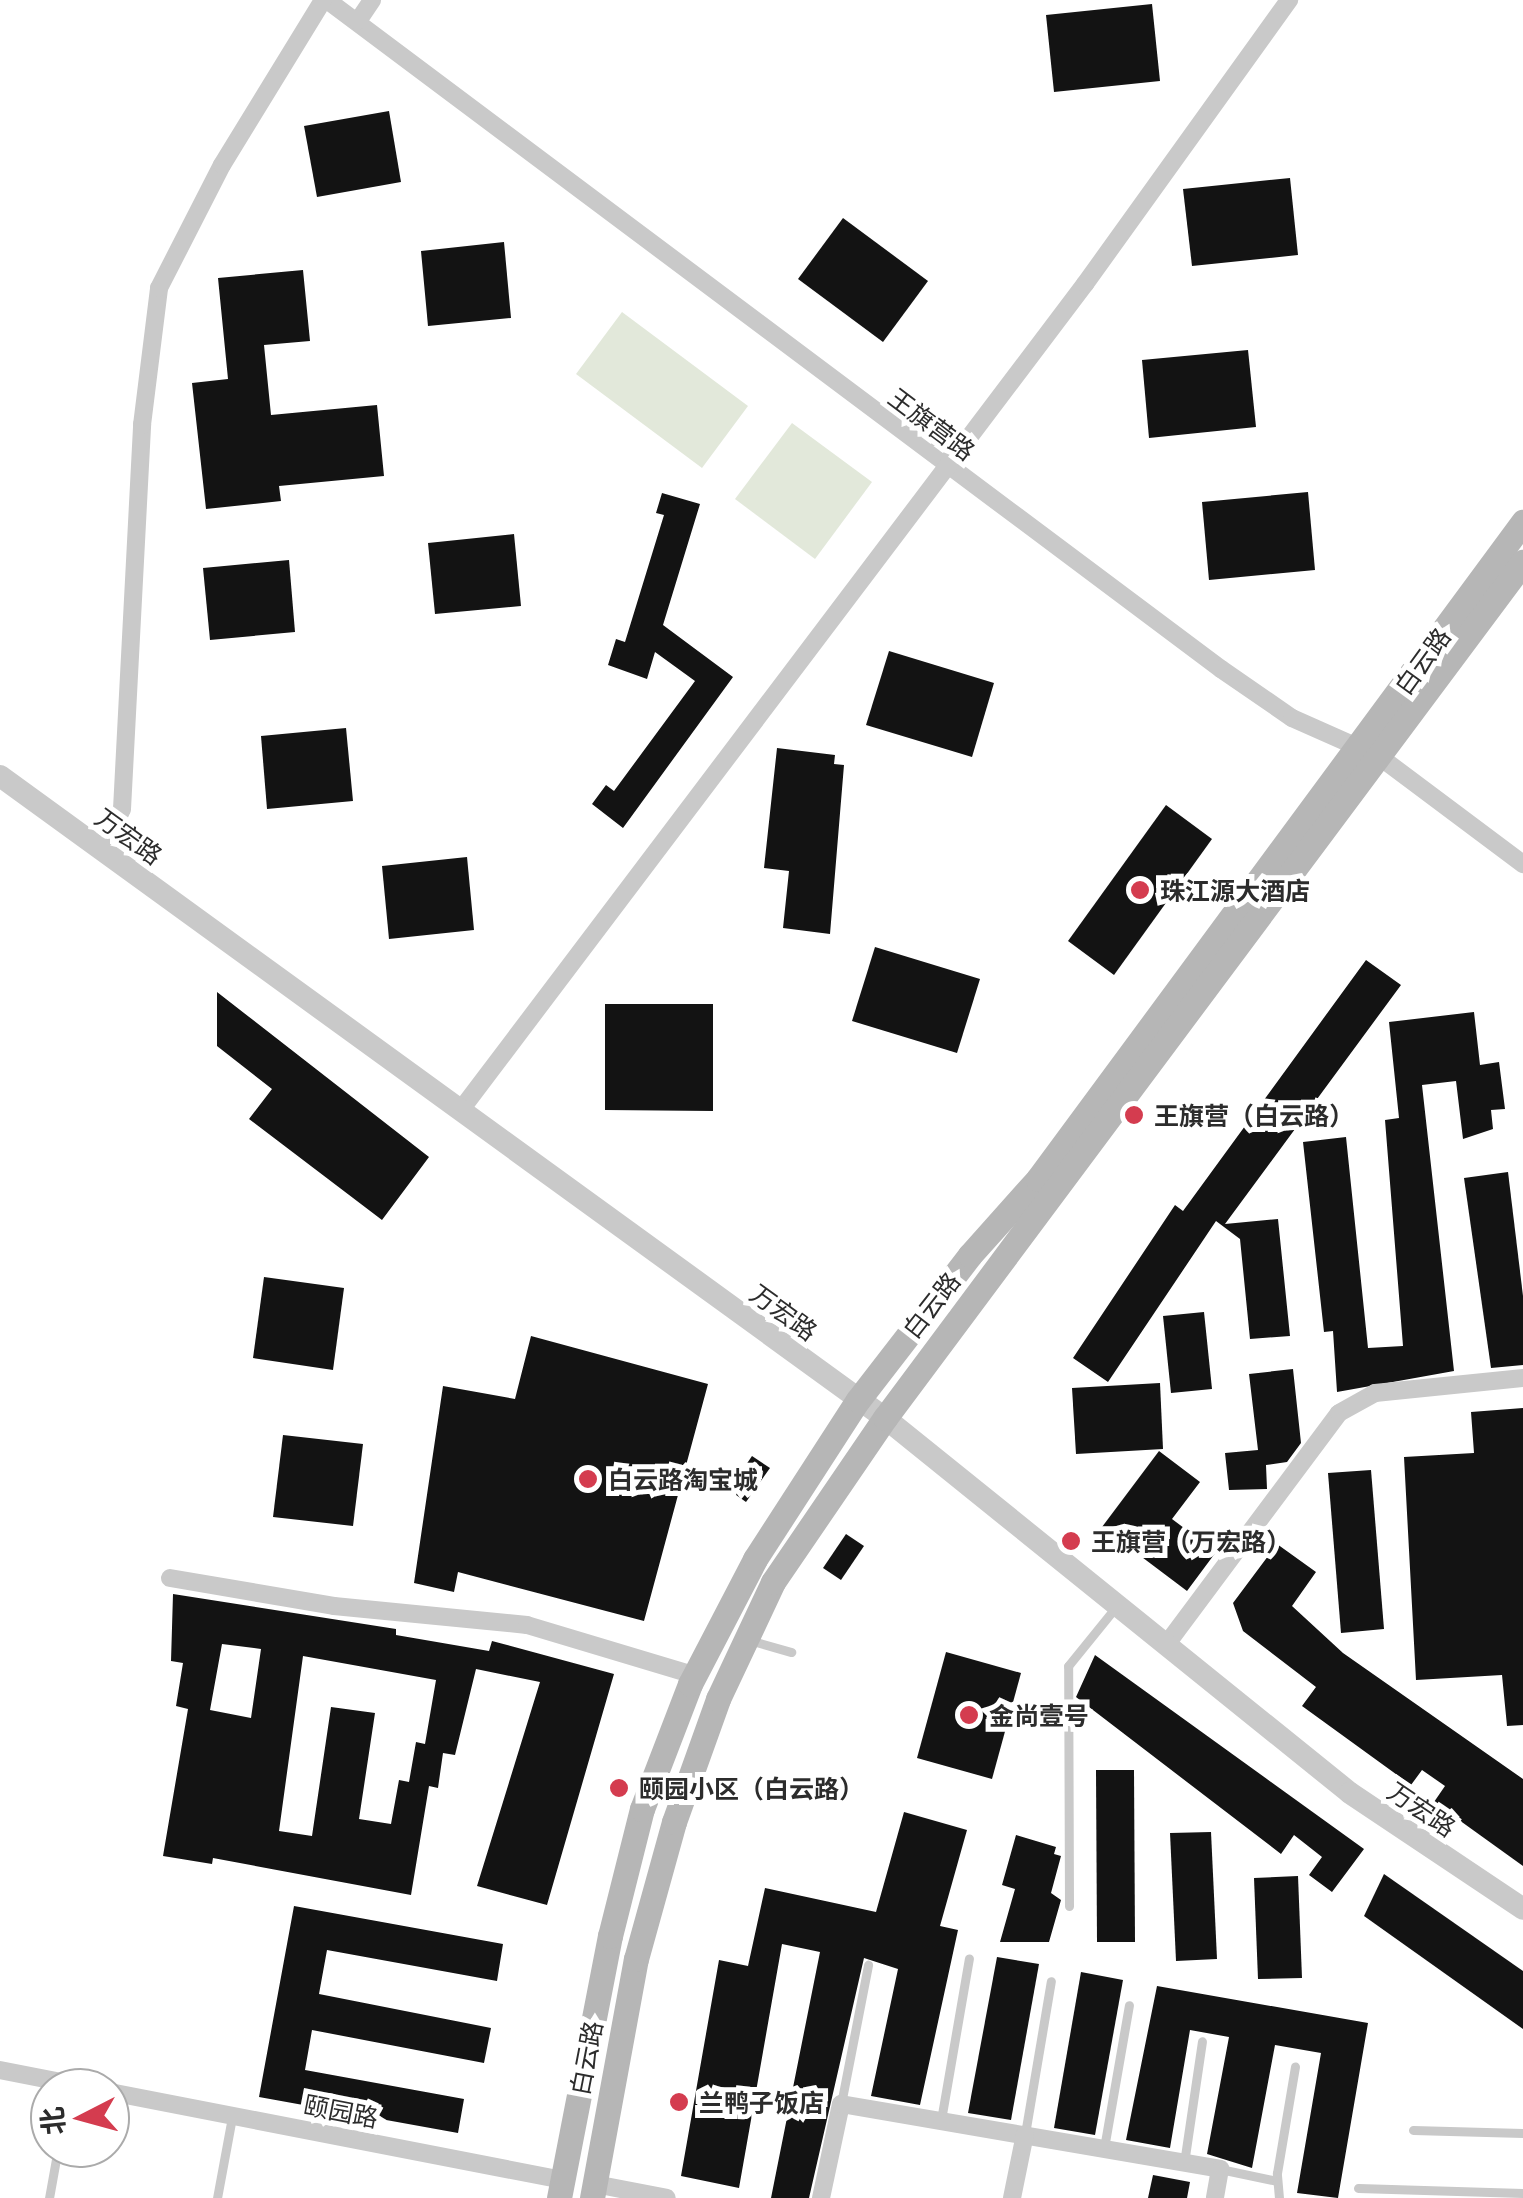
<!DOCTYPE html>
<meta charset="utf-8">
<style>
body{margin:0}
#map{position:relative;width:1523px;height:2198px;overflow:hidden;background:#fff;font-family:Commissioner,"Noto Sans SC",sans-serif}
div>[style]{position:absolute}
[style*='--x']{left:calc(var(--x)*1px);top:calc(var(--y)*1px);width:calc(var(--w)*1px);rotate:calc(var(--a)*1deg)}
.green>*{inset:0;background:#e2e8da}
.building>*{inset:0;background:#131313}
.service>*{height:9px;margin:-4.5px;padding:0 4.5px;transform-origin:4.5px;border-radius:4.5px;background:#c9c9c9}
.minor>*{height:18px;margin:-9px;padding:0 9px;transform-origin:9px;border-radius:9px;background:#c9c9c9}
.tertiary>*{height:22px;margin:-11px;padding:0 11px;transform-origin:11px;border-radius:11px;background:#c9c9c9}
.secondary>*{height:25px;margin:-12.5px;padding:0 12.5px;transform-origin:12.5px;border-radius:12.5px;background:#b6b6b6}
.dots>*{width:28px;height:28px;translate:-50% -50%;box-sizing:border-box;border:5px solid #fff;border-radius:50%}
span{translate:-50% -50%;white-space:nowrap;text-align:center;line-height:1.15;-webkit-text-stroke:10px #fff;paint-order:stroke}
.street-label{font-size:25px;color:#2c2c2c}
.poi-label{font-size:25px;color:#2c2c2c;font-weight:700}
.left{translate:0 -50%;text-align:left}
.north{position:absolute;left:30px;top:2068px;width:100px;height:100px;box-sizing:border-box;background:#fff;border:2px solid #ababab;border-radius:50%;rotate:264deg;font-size:28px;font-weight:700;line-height:40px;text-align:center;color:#2c2c2c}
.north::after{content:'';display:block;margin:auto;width:35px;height:45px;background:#d43c4f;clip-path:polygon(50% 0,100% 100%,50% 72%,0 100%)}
</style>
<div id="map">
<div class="green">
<div style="clip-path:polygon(622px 312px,748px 406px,702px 468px,576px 374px)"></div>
<div style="clip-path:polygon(792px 423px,872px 482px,815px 559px,735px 499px)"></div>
</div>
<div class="building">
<div style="clip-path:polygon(1152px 4px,1160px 81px,1054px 92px,1046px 15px)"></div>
<div style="clip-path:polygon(389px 111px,401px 182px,317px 197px,304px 126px)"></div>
<div style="clip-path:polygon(1290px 178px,1298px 255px,1192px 266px,1183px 189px)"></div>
<div style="clip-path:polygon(843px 218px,928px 281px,883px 342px,798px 279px)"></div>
<div style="clip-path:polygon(504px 242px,511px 318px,428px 326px,421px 251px)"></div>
<div style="clip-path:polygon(303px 270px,310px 341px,264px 345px,271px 415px,377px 405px,384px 476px,279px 486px,281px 501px,206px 509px,192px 383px,228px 379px,218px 278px)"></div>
<div style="clip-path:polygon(1248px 350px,1256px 427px,1149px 438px,1142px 360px)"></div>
<div style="clip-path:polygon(1308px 492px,1315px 570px,1209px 580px,1202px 502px)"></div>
<div style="clip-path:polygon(662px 493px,700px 504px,663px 625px,733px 677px,623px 828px,592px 804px,606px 785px,614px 791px,695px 681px,655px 652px,647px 679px,608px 665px,616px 639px,625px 642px,664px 515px,656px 513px)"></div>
<div style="clip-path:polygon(514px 534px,521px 606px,435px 614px,428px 543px)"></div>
<div style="clip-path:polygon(289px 560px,295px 632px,210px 640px,203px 568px)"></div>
<div style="clip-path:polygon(889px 651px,994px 683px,972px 757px,866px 725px)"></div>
<div style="clip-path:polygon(346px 728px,353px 801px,267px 809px,261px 736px)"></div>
<div style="clip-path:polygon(777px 748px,835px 755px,834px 764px,844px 765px,830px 934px,783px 928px,789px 871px,764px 868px)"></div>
<div style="clip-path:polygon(1166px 805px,1212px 839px,1114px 975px,1068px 941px)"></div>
<div style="clip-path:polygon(467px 857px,474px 930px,389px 939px,382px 866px)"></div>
<div style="clip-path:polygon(875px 947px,980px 979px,957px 1053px,852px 1021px)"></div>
<div style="clip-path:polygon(1366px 960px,1401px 985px,1225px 1224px,1278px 1219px,1290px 1336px,1250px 1339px,1240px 1239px,1216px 1221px,1108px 1382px,1073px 1358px,1175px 1205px,1183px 1211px)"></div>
<div style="clip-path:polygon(217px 992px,429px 1157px,382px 1220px,249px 1119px,272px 1089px,217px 1046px)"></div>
<div style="clip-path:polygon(605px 1004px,713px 1004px,713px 1111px,605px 1110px)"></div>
<div style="clip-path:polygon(1474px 1012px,1480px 1065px,1499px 1062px,1505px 1109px,1491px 1110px,1493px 1129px,1463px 1139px,1456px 1081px,1422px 1085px,1454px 1371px,1337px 1392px,1333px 1331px,1324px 1332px,1303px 1142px,1346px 1137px,1368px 1348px,1403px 1346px,1385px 1120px,1399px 1118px,1389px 1022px)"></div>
<div style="clip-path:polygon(1508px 1172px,1523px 1296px,1523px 1365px,1491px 1368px,1464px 1178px)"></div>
<div style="clip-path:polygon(264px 1277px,344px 1288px,333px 1370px,253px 1358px)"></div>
<div style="clip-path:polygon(1204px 1312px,1212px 1389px,1171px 1393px,1163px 1316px)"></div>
<div style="clip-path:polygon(531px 1336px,708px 1384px,644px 1621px,458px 1572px,454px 1592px,414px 1583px,443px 1386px,515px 1399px)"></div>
<div style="clip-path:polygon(1293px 1369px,1301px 1443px,1287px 1462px,1266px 1465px,1267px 1489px,1229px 1490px,1225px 1453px,1258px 1450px,1249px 1374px)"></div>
<div style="clip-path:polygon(1160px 1383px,1163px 1449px,1076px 1454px,1072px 1388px)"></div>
<div style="clip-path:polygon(1523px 1408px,1523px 1725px,1507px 1726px,1502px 1675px,1416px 1680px,1404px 1457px,1474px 1453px,1471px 1412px)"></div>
<div style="clip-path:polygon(283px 1435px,363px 1444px,353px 1526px,273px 1517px)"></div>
<div style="clip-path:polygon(1159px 1451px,1200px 1482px,1172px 1519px,1216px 1552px,1187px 1591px,1102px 1527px)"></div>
<div style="clip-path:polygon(752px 1456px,770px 1468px,746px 1502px,729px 1490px)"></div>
<div style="clip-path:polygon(1371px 1470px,1384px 1629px,1341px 1633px,1328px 1473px)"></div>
<div style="clip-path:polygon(846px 1534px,864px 1546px,841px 1580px,823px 1568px)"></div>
<div style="clip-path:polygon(1277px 1544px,1316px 1572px,1292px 1606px,1343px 1653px,1523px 1779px,1523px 1866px,1434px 1802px,1445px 1786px,1422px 1770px,1411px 1785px,1302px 1706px,1316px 1687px,1243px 1631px,1233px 1603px)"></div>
<div style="clip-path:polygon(evenodd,173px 1594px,396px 1629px,396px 1635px,489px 1651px,492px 1641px,614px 1674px,547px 1905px,477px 1886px,540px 1682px,476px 1669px,455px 1755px,443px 1753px,438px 1788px,429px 1786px,411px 1895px,213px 1858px,212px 1864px,163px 1856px,188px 1709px,176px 1706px,183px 1663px,171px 1661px,173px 1594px,222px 1644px,261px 1649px,251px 1718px,210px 1710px,222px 1644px,173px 1594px,303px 1656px,436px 1680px,425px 1744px,416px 1742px,409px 1782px,399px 1780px,391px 1824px,359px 1819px,375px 1713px,331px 1707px,312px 1836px,279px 1831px,303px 1656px)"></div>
<div style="clip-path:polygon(946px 1652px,1021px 1673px,992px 1779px,917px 1758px)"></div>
<div style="clip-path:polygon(1095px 1655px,1364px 1849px,1332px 1892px,1309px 1875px,1322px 1857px,1294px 1835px,1281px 1854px,1076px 1697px)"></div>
<div style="clip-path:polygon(1096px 1770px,1134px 1770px,1135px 1942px,1097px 1942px)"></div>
<div style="clip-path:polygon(904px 1812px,967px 1830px,940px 1926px,958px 1930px,920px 2105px,871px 2096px,898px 1969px,864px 1958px,809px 2198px,771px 2198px,820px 1952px,782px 1944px,739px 2188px,681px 2176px,719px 1960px,748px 1966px,765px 1888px,876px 1912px)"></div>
<div style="clip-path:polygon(1211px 1832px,1217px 1959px,1176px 1961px,1170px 1833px)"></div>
<div style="clip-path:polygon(1016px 1835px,1056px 1847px,1054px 1854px,1061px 1856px,1051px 1893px,1061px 1900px,1049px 1942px,1000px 1942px,1015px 1889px,1002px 1885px)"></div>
<div style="clip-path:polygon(1384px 1874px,1523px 1971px,1523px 2029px,1364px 1916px)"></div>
<div style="clip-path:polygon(1298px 1876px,1302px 1978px,1258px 1979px,1254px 1878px)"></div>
<div style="clip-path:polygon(294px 1906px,503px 1944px,497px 1981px,327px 1950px,319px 1994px,491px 2028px,484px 2063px,312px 2030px,305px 2070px,464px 2099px,458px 2133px,259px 2097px)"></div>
<div style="clip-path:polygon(997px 1957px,1039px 1964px,1011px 2120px,968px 2113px)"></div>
<div style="clip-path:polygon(1081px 1972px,1123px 1980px,1095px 2135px,1054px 2128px)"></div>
<div style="clip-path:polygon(1157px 1986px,1368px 2023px,1338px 2198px,1297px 2193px,1321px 2053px,1275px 2045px,1252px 2168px,1207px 2154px,1229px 2037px,1190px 2030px,1170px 2148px,1126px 2140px)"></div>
<div style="clip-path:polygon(1153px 2175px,1190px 2182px,1187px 2198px,1148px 2198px)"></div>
</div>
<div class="service">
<div style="--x:749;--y:1640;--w:44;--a:15.9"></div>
<div style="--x:1069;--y:1906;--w:240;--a:-90.2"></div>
<div style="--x:1068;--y:1666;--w:75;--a:-51"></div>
<div style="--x:841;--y:2104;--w:142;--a:-79"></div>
<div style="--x:941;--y:2120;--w:164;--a:-80.2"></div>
<div style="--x:1413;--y:2130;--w:110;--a:1.6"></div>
<div style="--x:1025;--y:2134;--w:155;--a:-80.4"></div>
<div style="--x:1104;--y:2148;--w:145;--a:-80.1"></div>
<div style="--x:1184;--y:2163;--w:123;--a:-81.6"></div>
<div style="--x:1220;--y:2169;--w:58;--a:11.9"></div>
<div style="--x:1358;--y:2188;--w:165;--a:1.7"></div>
<div style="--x:49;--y:2198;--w:51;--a:-79.8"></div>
<div style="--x:217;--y:2198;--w:82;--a:-79.5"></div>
<div style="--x:1279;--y:2198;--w:25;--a:-95"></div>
<div style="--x:1277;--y:2173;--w:108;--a:-80.4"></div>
</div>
<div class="minor">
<div style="--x:327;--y:0;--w:1117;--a:36.81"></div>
<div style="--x:1221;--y:669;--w:86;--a:34.6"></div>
<div style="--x:1292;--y:718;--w:96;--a:23.9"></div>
<div style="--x:1380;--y:757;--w:179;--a:36.8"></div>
<div style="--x:358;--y:21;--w:25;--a:-56"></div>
<div style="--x:103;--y:851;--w:46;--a:-65.7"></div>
<div style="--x:122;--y:809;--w:385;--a:-87"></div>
<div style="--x:142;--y:425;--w:138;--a:-82.9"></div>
<div style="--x:159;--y:288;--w:138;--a:-62.9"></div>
<div style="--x:222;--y:165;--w:193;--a:-58.5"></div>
<div style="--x:460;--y:1111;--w:1037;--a:-52.92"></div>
<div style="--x:1085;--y:284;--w:350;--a:-54.3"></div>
<div style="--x:170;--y:1578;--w:166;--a:9.7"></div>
<div style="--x:334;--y:1606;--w:194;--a:5.6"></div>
<div style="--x:527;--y:1625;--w:174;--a:16.7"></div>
<div style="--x:1166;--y:1645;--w:289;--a:-53.3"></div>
<div style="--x:1339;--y:1413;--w:41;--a:-29.1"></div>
<div style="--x:1375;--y:1393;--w:149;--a:-5.8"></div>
<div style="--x:0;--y:2070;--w:94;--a:11.1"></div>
<div style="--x:110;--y:2092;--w:460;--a:11"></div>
<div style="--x:595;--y:2184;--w:73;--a:11"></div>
<div style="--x:821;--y:2198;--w:96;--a:-78"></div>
<div style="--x:841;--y:2104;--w:385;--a:9.7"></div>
<div style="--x:1220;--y:2169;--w:29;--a:100"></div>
<div style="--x:1012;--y:2198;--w:65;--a:-78.5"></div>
</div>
<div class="tertiary">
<div style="--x:0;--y:776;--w:1093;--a:35.96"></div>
<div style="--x:885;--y:1418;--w:597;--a:38.88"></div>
<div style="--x:1350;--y:1793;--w:208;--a:33.8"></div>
</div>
<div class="secondary">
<div style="--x:559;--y:2198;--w:267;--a:-79"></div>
<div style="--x:610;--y:1936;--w:131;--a:-75.9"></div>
<div style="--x:642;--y:1809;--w:134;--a:-69"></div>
<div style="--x:690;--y:1684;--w:141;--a:-62.5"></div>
<div style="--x:755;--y:1559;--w:189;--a:-57.1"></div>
<div style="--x:858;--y:1400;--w:183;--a:-52.3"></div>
<div style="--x:970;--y:1255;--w:102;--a:-48.2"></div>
<div style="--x:1038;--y:1179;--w:817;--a:-53.57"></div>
<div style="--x:592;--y:2198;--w:243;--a:-79.6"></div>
<div style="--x:636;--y:1959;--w:142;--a:-74.5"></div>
<div style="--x:674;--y:1822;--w:131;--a:-70.3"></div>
<div style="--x:718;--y:1699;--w:129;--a:-64.8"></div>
<div style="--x:773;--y:1582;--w:199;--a:-55.7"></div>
<div style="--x:885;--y:1418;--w:1068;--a:-53.3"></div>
</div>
<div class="dots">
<div style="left:1140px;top:890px;background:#d43c4f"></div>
<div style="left:1134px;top:1115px;background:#d43c4f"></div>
<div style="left:588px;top:1479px;background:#d43c4f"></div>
<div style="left:1071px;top:1541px;background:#d43c4f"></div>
<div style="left:969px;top:1715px;background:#d43c4f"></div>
<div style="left:619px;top:1788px;background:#d43c4f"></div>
<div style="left:679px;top:2102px;background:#d43c4f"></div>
</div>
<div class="street-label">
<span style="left:932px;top:424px;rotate:37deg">王旗营路</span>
<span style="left:1422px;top:661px;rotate:-54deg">白云路</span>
<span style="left:129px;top:836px;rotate:36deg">万宏路</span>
<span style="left:931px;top:1305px;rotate:-52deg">白云路</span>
<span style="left:784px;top:1312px;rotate:36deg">万宏路</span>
<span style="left:1422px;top:1809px;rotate:34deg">万宏路</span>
<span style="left:586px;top:2058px;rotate:-79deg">白云路</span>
<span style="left:341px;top:2111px;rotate:11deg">颐园路</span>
</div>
<div class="poi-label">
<span class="left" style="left:1160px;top:890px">珠江源大酒店</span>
<span class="left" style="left:1154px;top:1115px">王旗营（白云路）</span>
<span class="left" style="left:608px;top:1479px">白云路淘宝城</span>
<span class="left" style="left:1091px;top:1541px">王旗营（万宏路）</span>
<span class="left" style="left:989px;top:1715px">金尚壹号</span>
<span class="left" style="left:639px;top:1788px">颐园小区（白云路）</span>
<span class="left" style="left:699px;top:2102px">兰鸭子饭店</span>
</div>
<div class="north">北</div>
</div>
